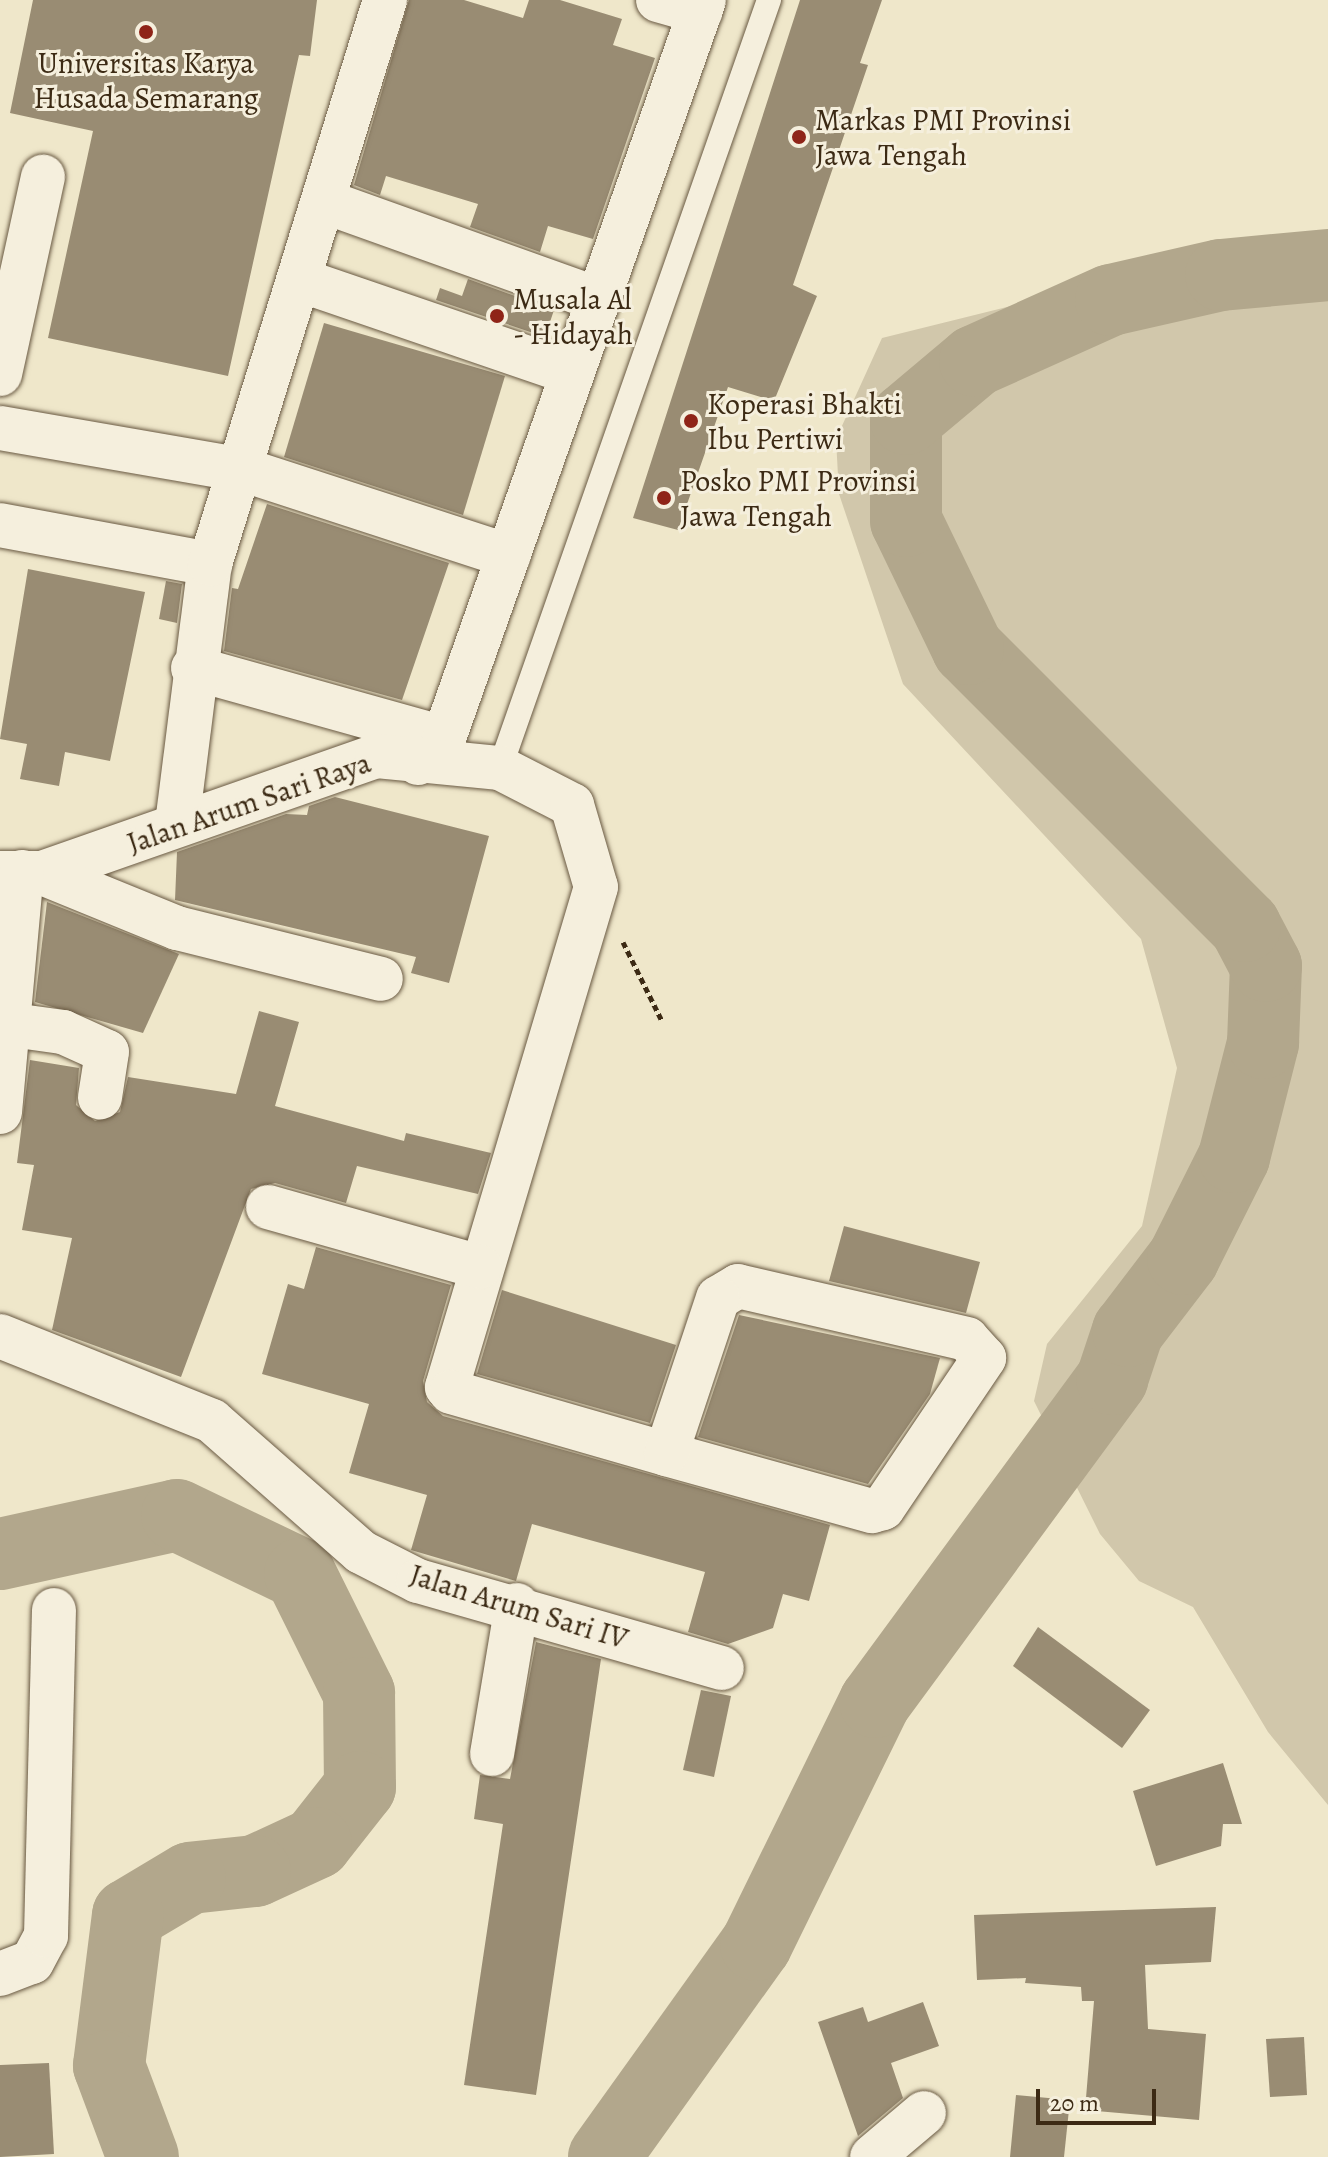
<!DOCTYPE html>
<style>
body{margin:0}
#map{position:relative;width:1328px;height:2157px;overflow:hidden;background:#efe7ca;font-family:Alegreya,serif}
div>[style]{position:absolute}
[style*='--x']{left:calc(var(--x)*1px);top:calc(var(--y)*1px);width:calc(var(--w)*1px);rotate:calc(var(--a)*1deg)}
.green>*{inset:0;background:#d1c7ab}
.river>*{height:72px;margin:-36px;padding:0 36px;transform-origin:36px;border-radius:36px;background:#b2a78c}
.building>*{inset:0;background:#998c73}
.path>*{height:5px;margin-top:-2.5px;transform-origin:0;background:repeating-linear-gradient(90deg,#3c2a14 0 6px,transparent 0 10px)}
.roads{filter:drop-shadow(0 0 2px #695942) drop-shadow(0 0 2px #695942)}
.lane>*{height:24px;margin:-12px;padding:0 12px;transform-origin:12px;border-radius:12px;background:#f5efdd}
.street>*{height:44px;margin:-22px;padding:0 22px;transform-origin:22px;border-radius:22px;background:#f5efdd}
.dots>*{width:22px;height:22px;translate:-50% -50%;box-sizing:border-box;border:4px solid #f5efdd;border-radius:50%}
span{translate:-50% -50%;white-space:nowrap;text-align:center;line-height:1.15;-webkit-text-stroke:6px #f5efdd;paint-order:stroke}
.poi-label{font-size:30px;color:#3c2a14}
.left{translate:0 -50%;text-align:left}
.street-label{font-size:30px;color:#3c2a14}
.scale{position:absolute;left:1036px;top:2089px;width:120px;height:36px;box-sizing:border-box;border:4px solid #3c2a14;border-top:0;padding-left:10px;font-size:24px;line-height:28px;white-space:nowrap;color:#3c2a14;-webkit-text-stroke:6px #f5efdd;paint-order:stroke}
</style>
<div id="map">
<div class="green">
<div style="clip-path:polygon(1328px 236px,1328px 1805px,1268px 1732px,1193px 1607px,1139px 1581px,1100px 1534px,1034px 1401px,1047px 1344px,1142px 1226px,1177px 1068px,1141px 939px,903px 684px,839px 494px,836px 439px,882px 338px,1240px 249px)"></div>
</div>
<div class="river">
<div style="--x:0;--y:1554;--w:181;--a:-12.4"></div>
<div style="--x:177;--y:1515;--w:136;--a:25.6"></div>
<div style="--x:300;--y:1574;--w:133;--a:63.6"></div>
<div style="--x:359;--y:1693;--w:94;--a:89.4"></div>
<div style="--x:360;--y:1787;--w:71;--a:128.2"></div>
<div style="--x:316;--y:1843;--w:67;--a:155.3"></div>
<div style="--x:255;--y:1871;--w:65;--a:173.9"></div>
<div style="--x:190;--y:1878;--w:72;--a:149.2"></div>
<div style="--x:128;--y:1915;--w:152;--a:97.2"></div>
<div style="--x:109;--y:2066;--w:97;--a:69.5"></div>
<div style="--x:604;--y:2157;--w:261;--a:-54.4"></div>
<div style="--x:756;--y:1945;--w:271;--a:-63.9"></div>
<div style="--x:875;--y:1702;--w:401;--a:-53.7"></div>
<div style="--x:1112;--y:1379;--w:51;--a:-71.6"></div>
<div style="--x:1128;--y:1331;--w:91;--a:-52.6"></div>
<div style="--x:1183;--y:1259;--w:114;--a:-63.4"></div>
<div style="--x:1234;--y:1157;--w:118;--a:-75.7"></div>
<div style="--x:1263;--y:1043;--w:77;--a:-87.8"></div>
<div style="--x:1266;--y:966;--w:45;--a:-117.7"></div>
<div style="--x:1245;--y:926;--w:392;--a:-135"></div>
<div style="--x:968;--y:649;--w:142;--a:-115.8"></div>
<div style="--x:906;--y:521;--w:102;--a:-90"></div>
<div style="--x:906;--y:419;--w:90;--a:-40"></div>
<div style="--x:975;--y:361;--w:149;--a:-24.2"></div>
<div style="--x:1111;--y:300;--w:113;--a:-12.8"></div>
<div style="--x:1221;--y:275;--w:107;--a:-5.3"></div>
</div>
<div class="building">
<div style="clip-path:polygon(33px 0,317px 0,310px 56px,299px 55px,228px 376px,48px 338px,93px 131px,10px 113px)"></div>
<div style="clip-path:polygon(409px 0,464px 0,523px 18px,529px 0,560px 0,622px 19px,613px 45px,655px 58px,593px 239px,548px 226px,540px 252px,470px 227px,478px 204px,386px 176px,380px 195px,354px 185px)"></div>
<div style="clip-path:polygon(800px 0,882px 0,860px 63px,868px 65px,793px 285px,817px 296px,774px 401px,728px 387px,678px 530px,633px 518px)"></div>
<div style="clip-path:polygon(468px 279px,554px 310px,545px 337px,436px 300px,440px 288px,462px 296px)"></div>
<div style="clip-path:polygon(324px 323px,505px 376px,463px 515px,284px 457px)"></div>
<div style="clip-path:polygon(267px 504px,449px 563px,402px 700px,224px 651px,232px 588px,238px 589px)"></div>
<div style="clip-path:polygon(28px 569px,145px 592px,110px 761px,65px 752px,59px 786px,20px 779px,27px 744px,0 739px)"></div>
<div style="clip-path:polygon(166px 581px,182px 584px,177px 623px,159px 619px)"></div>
<div style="clip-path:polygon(335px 797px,489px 836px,449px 983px,411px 973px,416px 957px,175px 900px,177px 852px,286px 814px,307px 815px,309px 806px)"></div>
<div style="clip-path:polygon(47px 902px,179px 954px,143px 1033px,35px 1002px)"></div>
<div style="clip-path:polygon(259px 1011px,299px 1022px,275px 1106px,404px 1141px,406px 1133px,491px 1153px,478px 1194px,357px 1166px,346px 1203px,275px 1183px,251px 1189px,181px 1377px,52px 1330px,72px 1238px,22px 1230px,34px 1165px,17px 1163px,30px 1060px,79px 1068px,76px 1105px,95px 1121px,120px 1112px,128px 1077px,236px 1094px)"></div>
<div style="clip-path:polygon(844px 1226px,980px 1262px,966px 1313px,829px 1281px)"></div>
<div style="clip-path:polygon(316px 1247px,451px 1285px,423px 1381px,427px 1402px,443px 1416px,830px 1525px,809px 1601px,783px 1594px,773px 1628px,728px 1644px,688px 1632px,705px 1572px,532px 1524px,516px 1581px,411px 1550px,427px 1495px,349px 1473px,369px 1404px,262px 1374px,288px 1284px,304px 1289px)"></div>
<div style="clip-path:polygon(502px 1290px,676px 1345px,650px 1423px,477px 1374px)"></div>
<div style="clip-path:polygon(739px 1315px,940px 1358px,930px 1394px,868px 1484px,698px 1437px)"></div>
<div style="clip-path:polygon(1038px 1627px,1150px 1710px,1122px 1748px,1013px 1666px)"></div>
<div style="clip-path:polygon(536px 1642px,601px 1659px,536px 2095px,464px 2085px,503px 1824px,474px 1819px,480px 1775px,510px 1779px)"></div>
<div style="clip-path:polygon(701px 1690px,731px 1696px,714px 1777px,683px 1770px)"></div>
<div style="clip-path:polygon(1223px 1763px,1242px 1824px,1223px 1824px,1221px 1846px,1156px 1866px,1133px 1791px)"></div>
<div style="clip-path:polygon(1216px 1907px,1211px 1962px,1145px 1965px,1148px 2029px,1206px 2034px,1199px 2120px,1085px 2110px,1094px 2001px,1082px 2001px,1081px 1987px,1025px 1983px,1026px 1978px,977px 1980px,974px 1915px)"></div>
<div style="clip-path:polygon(923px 2002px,939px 2046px,891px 2063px,903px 2098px,858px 2136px,818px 2022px,863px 2007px,868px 2022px)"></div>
<div style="clip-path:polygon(1304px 2037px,1307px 2095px,1270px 2097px,1266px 2039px)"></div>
<div style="clip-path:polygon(49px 2063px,54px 2154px,0 2157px,0 2065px)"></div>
<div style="clip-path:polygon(1016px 2095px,1070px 2100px,1064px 2157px,1010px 2157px)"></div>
</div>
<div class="path">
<div style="--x:623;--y:942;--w:88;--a:63.7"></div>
</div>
<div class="roads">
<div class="lane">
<div style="--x:500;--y:768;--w:814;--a:-70.7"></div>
</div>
<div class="street">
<div style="--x:658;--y:0;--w:44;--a:15.9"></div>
<div style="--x:326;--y:202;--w:288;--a:19.7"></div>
<div style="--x:303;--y:281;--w:284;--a:18.9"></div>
<div style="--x:0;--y:374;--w:202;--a:-77.7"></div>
<div style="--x:0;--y:428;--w:248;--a:9.8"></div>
<div style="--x:244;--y:470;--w:278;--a:18"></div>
<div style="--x:0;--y:525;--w:214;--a:10.5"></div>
<div style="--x:193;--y:668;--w:261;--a:15.6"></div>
<div style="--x:418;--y:763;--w:36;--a:-44"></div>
<div style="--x:444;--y:738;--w:782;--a:-70.59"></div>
<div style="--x:177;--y:824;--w:262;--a:-82.8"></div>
<div style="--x:210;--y:564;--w:591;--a:-72.76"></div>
<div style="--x:0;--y:873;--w:42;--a:0"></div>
<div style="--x:42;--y:873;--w:355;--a:-19.3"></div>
<div style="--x:377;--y:756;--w:124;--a:5.6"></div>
<div style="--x:500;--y:768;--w:81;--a:27.2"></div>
<div style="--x:572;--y:805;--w:85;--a:73.7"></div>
<div style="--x:596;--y:887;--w:522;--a:106.59"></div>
<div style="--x:447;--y:1387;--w:6;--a:51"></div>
<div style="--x:451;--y:1392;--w:224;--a:16.1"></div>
<div style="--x:666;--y:1454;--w:214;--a:15.5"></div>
<div style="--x:872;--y:1511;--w:11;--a:-15"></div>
<div style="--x:883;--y:1508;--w:181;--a:-56"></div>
<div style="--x:984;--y:1358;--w:25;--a:-132"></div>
<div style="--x:967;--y:1339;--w:235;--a:-167"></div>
<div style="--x:738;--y:1286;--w:23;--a:149"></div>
<div style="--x:718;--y:1298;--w:164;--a:108.4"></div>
<div style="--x:42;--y:873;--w:146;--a:22.2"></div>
<div style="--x:177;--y:928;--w:210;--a:14"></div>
<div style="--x:5;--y:1024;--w:59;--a:7.9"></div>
<div style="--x:63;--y:1032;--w:48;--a:24.4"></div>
<div style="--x:107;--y:1052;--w:46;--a:98.8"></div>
<div style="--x:0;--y:1112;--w:241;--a:-84.8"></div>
<div style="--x:268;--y:1207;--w:220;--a:15.8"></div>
<div style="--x:0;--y:1336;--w:228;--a:21.8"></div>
<div style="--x:212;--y:1421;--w:198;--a:41.3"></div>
<div style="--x:361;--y:1552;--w:64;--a:27"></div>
<div style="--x:418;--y:1581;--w:316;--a:16"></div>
<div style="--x:492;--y:1754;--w:151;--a:-80.5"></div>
<div style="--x:0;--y:1974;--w:34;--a:-21"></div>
<div style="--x:32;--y:1962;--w:30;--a:-62"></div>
<div style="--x:46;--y:1936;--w:326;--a:-88.6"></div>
<div style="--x:872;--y:2157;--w:68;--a:-40.2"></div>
</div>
</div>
<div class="dots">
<div style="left:146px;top:32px;background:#8f2418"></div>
<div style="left:799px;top:137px;background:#8f2418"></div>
<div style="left:497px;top:316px;background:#8f2418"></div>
<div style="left:691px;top:421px;background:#8f2418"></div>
<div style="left:664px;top:498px;background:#8f2418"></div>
</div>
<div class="poi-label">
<span style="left:146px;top:80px">Universitas Karya<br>Husada Semarang</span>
<span class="left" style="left:815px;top:137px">Markas PMI Provinsi<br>Jawa Tengah</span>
<span class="left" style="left:513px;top:316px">Musala Al<br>- Hidayah</span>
<span class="left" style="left:707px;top:421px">Koperasi Bhakti<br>Ibu Pertiwi</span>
<span class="left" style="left:680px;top:498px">Posko PMI Provinsi<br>Jawa Tengah</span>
</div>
<div class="street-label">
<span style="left:249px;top:803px;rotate:-19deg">Jalan Arum Sari Raya</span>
<span style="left:519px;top:1607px;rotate:17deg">Jalan Arum Sari IV</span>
</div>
<div class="scale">20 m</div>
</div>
